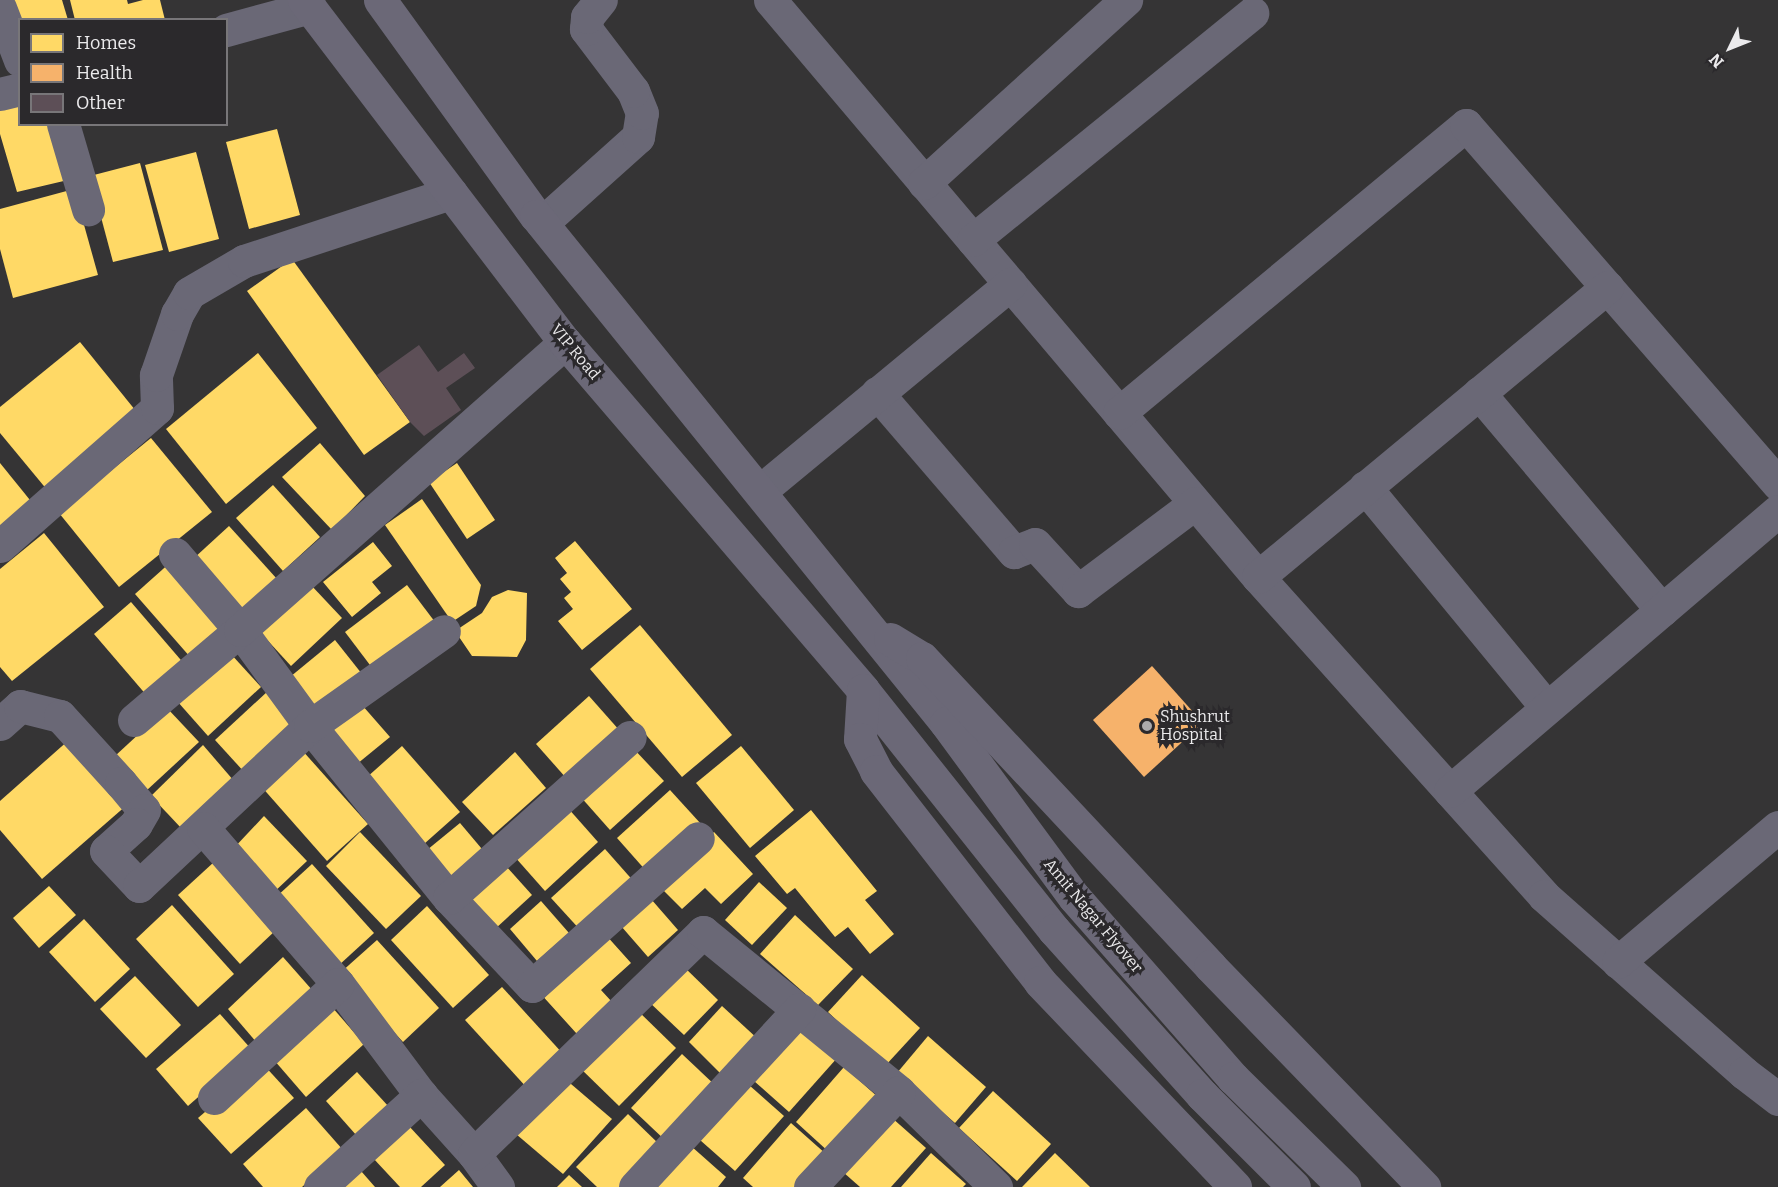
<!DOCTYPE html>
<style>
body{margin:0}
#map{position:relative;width:1778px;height:1187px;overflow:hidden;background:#353435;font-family:Bitter,serif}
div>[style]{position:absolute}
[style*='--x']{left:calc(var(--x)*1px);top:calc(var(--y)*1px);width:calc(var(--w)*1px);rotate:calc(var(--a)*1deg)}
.homes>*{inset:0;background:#ffd966}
.health>*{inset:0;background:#f6b26b}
.building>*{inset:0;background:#5d4f57}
.minor>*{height:33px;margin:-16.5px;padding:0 16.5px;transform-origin:16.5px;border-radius:16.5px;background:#6a6876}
.major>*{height:33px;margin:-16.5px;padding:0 16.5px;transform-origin:16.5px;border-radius:16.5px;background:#6b6877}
.dots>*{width:16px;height:16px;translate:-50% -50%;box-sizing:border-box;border:3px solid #2b292c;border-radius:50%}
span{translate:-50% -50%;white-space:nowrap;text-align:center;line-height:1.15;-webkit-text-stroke:6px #2b292c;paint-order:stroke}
.street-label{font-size:16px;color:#ebeaec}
.poi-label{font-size:16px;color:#ebeaec}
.left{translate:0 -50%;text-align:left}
.legend{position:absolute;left:18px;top:18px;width:210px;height:108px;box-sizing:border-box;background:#2b292c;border:2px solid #787679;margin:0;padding:8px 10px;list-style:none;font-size:18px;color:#ebeaec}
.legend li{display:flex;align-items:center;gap:12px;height:30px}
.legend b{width:30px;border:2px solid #787679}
.north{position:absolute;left:1700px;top:18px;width:60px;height:60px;-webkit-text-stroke:4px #2b292c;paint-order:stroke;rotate:227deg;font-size:16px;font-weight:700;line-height:24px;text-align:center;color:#ebeaec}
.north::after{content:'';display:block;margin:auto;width:21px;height:27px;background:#ebeaec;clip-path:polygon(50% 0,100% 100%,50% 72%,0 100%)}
</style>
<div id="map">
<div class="homes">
<div style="clip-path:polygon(13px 0,62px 0,68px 20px,18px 20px)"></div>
<div style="clip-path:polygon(70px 0,127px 0,128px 4px,143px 0,160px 0,165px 20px,75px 20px)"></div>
<div style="clip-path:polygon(20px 100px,20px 124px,51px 124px,68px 180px,17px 192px,0 134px,0 104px)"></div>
<div style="clip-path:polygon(277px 129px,300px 215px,249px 229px,226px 142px)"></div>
<div style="clip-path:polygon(196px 152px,219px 239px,169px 252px,145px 165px)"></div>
<div style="clip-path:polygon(140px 163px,163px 250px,113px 262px,90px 176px)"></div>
<div style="clip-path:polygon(74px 189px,98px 275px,13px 298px,0 249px,0 209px)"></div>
<div style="clip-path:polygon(292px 259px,410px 422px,364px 455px,247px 291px)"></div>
<div style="clip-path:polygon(80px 342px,140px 416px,48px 491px,0 433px,0 407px)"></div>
<div style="clip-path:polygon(258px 353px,317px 428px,226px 504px,166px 429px)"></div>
<div style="clip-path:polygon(151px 438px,212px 512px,119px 587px,59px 513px)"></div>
<div style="clip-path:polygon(320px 443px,365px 496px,332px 530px,282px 477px)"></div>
<div style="clip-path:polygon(0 463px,34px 505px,0 532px)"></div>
<div style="clip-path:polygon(457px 463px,495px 520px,467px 539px,429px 482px)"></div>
<div style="clip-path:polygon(273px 485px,320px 537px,283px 571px,236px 518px)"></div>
<div style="clip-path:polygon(422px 499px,481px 585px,476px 606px,452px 622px,385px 525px)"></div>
<div style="clip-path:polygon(229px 526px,277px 579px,240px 612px,193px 559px)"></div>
<div style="clip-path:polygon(44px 533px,104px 607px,12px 681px,0 667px,0 569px)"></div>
<div style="clip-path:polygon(575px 541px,632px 609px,582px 650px,558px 621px,573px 609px,564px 598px,571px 592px,560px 579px,567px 573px,555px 558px)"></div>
<div style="clip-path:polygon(373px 542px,392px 566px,372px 582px,381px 593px,352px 617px,323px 582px)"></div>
<div style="clip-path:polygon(172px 561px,228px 626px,191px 658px,135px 594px)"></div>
<div style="clip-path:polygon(310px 584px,342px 618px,291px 666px,259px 631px)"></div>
<div style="clip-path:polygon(407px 585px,435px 622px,373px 669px,345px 632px)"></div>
<div style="clip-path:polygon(508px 590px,527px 593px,526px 640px,517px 657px,472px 656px,455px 631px,482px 613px,492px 597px)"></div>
<div style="clip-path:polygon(131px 602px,186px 666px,148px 697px,94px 634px)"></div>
<div style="clip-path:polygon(640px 625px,732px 735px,682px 777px,590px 669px)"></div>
<div style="clip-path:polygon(335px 640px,362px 674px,317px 711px,290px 677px)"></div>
<div style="clip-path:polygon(230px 653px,261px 687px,208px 736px,177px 701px)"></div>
<div style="clip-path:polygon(268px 691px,299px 726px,246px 774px,215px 740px)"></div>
<div style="clip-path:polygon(589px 696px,620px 731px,567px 779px,536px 744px)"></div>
<div style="clip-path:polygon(362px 705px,390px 737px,357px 764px,330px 732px)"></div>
<div style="clip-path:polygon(167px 708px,199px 742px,146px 791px,115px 756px)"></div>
<div style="clip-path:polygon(70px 739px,128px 804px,42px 879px,0 830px,0 801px)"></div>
<div style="clip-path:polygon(203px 745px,234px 781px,182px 829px,151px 796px)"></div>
<div style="clip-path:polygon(402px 746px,460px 812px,424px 844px,366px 778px)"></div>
<div style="clip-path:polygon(741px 746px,794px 810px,750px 848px,696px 783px)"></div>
<div style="clip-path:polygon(632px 747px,664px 781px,610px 830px,579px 795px)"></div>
<div style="clip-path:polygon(301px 749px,368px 824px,327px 861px,260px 785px)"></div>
<div style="clip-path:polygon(515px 752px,546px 788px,493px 835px,462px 802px)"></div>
<div style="clip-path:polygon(670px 790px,701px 824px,648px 873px,617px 838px)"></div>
<div style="clip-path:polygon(567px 807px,598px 842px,545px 891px,514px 856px)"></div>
<div style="clip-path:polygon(811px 810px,877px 891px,865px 900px,894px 934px,870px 954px,848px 927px,835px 937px,795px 888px,787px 894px,755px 856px)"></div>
<div style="clip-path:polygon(264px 816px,307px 861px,272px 894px,233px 849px)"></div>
<div style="clip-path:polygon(460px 823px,487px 855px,455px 882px,427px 850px)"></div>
<div style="clip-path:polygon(360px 832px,421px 896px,386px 929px,326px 866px)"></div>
<div style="clip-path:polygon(714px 832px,753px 874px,721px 904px,705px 888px,682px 909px,658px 885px)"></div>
<div style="clip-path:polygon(605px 849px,636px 884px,583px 933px,551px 898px)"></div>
<div style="clip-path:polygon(214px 862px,276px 930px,240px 964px,178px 895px)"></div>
<div style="clip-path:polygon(312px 864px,374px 933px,338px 966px,275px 898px)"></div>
<div style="clip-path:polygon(505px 865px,532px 895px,495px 929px,468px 898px)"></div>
<div style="clip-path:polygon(759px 882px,787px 908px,752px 945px,725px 920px)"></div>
<div style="clip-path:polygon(49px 886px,76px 915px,39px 948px,13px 918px)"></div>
<div style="clip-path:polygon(651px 899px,678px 930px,648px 957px,621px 926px)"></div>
<div style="clip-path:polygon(541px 901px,569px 933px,537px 961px,510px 929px)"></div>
<div style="clip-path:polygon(172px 905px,234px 974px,198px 1007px,136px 939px)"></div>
<div style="clip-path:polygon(427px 906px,489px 975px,453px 1008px,391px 940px)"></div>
<div style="clip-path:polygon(795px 915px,853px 969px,818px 1005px,760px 954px)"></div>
<div style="clip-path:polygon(84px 919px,130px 969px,95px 1002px,49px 952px)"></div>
<div style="clip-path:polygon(605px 934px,631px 963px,601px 990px,612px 1002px,577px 1034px,539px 992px)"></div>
<div style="clip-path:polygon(377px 940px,439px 1008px,403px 1042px,340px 973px)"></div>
<div style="clip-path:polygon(283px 957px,313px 991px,257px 1043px,228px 1009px)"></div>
<div style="clip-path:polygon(682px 965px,718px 1000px,684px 1035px,648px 1001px)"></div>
<div style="clip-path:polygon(862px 975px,920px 1028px,885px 1066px,828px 1012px)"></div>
<div style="clip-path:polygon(135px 976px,181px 1025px,146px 1058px,100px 1009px)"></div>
<div style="clip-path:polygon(502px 987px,564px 1055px,528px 1089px,465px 1020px)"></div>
<div style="clip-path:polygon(722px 1006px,759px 1040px,724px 1077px,689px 1042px)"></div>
<div style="clip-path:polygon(332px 1007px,364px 1044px,306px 1097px,274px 1060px)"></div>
<div style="clip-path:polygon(634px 1007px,676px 1048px,619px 1106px,578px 1066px)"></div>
<div style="clip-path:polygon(220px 1014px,252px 1050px,188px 1106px,156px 1069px)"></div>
<div style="clip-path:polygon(803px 1026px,838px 1057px,789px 1112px,754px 1081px)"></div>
<div style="clip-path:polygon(928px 1036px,986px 1087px,955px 1123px,897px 1073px)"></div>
<div style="clip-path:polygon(682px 1054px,717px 1087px,666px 1141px,631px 1108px)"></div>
<div style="clip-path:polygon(262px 1063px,294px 1098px,231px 1154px,198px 1118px)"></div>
<div style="clip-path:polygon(844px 1067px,879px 1098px,830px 1153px,796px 1122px)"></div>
<div style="clip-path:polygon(357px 1072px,389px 1107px,357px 1136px,326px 1101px)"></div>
<div style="clip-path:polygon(564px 1078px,612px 1119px,563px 1174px,516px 1134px)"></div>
<div style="clip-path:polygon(749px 1085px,784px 1116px,735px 1171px,700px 1140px)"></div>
<div style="clip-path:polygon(993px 1091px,1051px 1144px,1017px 1181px,959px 1128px)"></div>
<div style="clip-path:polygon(306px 1108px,343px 1150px,302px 1187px,263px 1187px,243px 1164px)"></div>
<div style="clip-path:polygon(628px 1114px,662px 1147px,625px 1187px,597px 1187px,576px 1167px)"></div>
<div style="clip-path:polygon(891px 1117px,926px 1148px,891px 1187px,860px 1187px,843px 1172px)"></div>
<div style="clip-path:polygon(791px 1123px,826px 1154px,797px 1187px,753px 1187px,743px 1178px)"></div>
<div style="clip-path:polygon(408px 1125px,445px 1165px,421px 1187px,400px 1187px,373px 1158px)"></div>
<div style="clip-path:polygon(691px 1146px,726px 1177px,718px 1187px,655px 1187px)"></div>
<div style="clip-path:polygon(931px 1153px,966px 1184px,963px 1187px,901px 1187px)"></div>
<div style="clip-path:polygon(1055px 1153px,1090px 1187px,1022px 1187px)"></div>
<div style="clip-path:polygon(459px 1170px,473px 1187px,440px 1187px)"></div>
<div style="clip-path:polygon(361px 1171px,375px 1187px,343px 1187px)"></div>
<div style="clip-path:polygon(569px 1175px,582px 1187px,557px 1187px)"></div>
</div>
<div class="health">
<div style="clip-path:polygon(1152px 666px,1203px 723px,1144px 777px,1093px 720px)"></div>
</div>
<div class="building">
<div style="clip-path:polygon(419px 345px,438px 372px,464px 353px,475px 368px,446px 388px,461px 410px,424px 436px,410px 422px,377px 375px)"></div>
</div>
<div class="minor">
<div style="--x:770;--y:0;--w:756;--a:49.78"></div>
<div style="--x:1258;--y:577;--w:428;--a:48.1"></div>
<div style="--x:1544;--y:896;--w:267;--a:41.5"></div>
<div style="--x:1744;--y:1073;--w:43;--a:37.4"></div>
<div style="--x:0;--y:8;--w:56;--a:69"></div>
<div style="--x:226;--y:30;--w:87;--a:-15.3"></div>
<div style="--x:0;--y:94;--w:21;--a:-14"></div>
<div style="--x:63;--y:124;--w:89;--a:73.6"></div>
<div style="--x:924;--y:183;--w:273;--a:-42.2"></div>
<div style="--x:542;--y:223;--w:129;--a:-41.9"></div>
<div style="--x:638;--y:137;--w:24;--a:-81"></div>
<div style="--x:642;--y:113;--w:24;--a:-112"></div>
<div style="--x:633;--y:91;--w:78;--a:-127.2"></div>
<div style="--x:586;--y:29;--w:12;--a:-85"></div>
<div style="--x:587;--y:17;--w:22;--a:-51"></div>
<div style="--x:973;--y:240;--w:360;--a:-39.1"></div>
<div style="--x:877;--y:393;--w:210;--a:49.3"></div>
<div style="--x:1014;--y:552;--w:22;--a:-21"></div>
<div style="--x:1035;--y:544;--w:64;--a:47.5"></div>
<div style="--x:1078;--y:591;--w:146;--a:-36.9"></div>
<div style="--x:1479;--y:393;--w:284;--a:49.9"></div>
<div style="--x:1119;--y:413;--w:451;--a:-39.7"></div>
<div style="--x:1466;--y:125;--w:476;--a:49"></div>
<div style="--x:1365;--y:487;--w:286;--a:50.5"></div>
<div style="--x:760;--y:491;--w:325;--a:-39.6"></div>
<div style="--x:0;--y:546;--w:209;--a:-41.3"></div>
<div style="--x:157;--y:408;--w:33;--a:-92"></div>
<div style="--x:156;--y:375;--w:65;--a:-71"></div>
<div style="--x:177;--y:314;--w:24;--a:-60"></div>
<div style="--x:189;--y:293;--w:64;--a:-30.2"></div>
<div style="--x:244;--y:261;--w:218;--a:-18.2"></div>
<div style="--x:175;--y:554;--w:100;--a:49.5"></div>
<div style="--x:240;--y:630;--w:119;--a:53.9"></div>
<div style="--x:310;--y:726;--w:221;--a:51.1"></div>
<div style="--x:449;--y:898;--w:121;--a:46.7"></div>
<div style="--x:532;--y:986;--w:222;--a:-41.7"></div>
<div style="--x:1258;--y:577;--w:454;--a:-39.7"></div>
<div style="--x:134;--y:720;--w:139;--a:-40.3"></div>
<div style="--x:240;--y:630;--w:434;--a:-41.5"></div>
<div style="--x:0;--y:724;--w:27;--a:-42"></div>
<div style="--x:20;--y:706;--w:41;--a:14"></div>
<div style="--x:60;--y:716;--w:91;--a:47.7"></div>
<div style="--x:121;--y:783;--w:35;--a:50"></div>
<div style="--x:144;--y:810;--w:16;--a:120"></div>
<div style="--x:136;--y:824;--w:40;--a:138"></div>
<div style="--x:106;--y:851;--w:48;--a:46.7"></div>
<div style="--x:139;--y:886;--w:234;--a:-43.1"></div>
<div style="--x:310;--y:726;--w:164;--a:-35.3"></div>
<div style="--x:1450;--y:791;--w:431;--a:-40.5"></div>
<div style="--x:203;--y:828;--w:206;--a:49.1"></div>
<div style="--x:338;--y:984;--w:139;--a:53.2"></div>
<div style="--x:421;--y:1095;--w:79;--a:48.1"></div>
<div style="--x:474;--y:1154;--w:41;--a:54"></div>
<div style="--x:449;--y:898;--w:242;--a:-41.7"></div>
<div style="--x:1618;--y:962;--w:209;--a:-40.2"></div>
<div style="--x:214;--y:1098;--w:168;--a:-42.6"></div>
<div style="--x:474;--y:1154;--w:319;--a:-44.1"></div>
<div style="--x:703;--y:932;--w:253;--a:39.2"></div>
<div style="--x:899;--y:1092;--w:136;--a:44.4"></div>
<div style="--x:320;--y:1187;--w:137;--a:-42.3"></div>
<div style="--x:635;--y:1187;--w:242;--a:-47.3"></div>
<div style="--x:810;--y:1187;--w:130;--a:-46.9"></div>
</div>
<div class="major">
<div style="--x:304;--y:0;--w:430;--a:52.7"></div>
<div style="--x:565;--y:342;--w:458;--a:49.4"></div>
<div style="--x:863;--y:690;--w:307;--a:51.5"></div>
<div style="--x:1054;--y:930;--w:222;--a:48.1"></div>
<div style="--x:1202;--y:1095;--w:130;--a:45"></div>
<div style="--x:380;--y:0;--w:266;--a:54.2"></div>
<div style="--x:536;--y:216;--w:652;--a:51.04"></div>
<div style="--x:946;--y:723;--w:216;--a:53.7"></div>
<div style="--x:1074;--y:897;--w:241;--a:48.7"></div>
<div style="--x:1233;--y:1078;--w:156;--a:44.5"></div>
<div style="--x:890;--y:639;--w:37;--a:31"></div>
<div style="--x:922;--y:658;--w:422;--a:46.9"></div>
<div style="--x:1210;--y:966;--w:308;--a:45.9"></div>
<div style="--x:863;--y:690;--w:49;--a:93.5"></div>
<div style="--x:860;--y:739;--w:36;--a:63"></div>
<div style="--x:876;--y:771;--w:267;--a:52.1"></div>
<div style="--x:1040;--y:982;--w:283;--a:46.4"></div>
</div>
<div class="dots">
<div style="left:1147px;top:726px;background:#abaaac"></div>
</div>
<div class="street-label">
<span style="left:575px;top:352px;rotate:50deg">VIP Road</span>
<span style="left:1093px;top:916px;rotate:50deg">Amit Nagar Flyover</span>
</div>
<div class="poi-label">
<span class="left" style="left:1160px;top:726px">Shushrut<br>Hospital</span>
</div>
<ul class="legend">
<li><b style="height:16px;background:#ffd966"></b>Homes</li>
<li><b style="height:16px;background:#f6b26b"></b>Health</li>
<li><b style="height:16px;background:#5d4f57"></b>Other</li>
</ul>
<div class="north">N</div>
</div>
